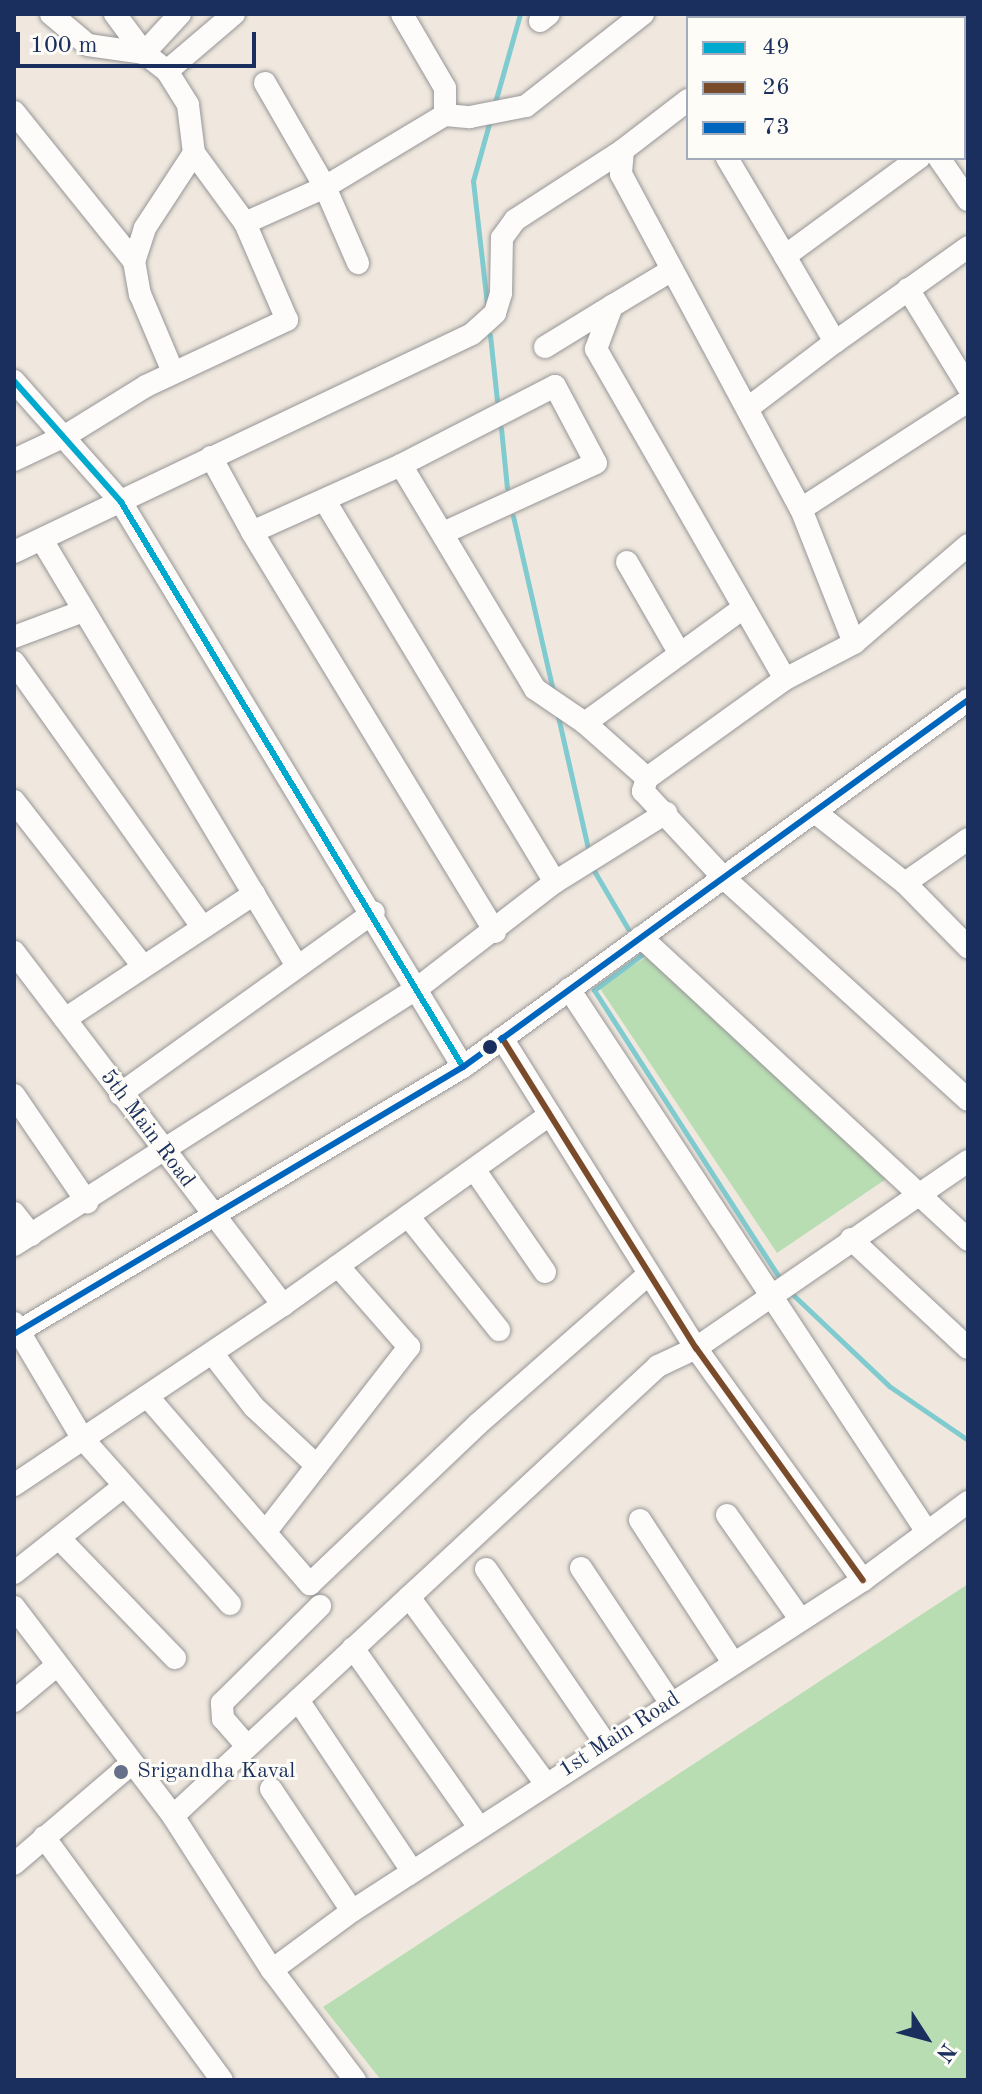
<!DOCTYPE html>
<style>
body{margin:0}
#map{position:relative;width:982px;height:2094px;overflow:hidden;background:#f0e8de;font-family:"Old Standard TT",serif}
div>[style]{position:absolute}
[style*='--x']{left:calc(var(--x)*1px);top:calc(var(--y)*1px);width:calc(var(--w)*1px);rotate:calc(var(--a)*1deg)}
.green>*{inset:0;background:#b9ddb3}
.stream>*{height:5px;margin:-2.5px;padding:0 2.5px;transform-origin:2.5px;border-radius:2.5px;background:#80cbcf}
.roads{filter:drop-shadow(0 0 2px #969698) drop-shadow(0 0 2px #969698)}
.minor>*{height:22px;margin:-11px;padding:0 11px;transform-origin:11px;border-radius:11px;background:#fdfcfa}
.bus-1>*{height:6px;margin:-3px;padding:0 3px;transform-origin:3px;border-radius:3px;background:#00a9ce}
.bus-2>*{height:6px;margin:-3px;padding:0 3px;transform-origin:3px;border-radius:3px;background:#7a4b2a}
.bus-3>*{height:6px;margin:-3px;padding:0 3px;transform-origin:3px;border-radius:3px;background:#0065bd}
.dots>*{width:22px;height:22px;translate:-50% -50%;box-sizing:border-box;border:4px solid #fdfcf7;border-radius:50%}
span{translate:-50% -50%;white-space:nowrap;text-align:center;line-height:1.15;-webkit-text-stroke:6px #fdfcf7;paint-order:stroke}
.street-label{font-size:22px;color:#1b2f5e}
.poi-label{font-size:22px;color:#1b2f5e}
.left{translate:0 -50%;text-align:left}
.frame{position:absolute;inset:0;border:16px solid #1b2f5e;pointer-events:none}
.legend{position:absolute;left:686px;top:16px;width:280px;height:144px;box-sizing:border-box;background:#fdfcf7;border:2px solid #a3aaba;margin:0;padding:10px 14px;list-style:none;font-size:24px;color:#1b2f5e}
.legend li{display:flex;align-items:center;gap:16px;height:40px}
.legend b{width:40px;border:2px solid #a3aaba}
.north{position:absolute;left:886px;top:1998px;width:80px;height:80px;-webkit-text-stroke:6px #fdfcf7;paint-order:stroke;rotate:126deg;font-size:22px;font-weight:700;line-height:32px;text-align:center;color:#1b2f5e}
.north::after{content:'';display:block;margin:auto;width:28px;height:36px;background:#1b2f5e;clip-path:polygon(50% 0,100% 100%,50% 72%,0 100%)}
.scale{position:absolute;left:16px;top:32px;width:240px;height:36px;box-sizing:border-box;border:4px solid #1b2f5e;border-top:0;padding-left:10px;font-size:24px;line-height:28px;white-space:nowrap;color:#1b2f5e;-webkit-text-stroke:6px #fdfcf7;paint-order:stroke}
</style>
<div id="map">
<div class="green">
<div style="clip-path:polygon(648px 956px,889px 1177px,777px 1253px,599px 987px)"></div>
<div style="clip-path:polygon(968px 1584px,968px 2080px,381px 2080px,323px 2007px)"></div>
</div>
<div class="stream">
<div style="--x:494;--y:106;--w:96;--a:-74.2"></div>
<div style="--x:487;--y:304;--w:124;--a:-96.5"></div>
<div style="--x:473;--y:181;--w:63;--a:-74.4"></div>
<div style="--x:490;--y:335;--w:66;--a:83.9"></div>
<div style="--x:501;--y:428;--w:60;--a:84.3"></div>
<div style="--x:513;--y:516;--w:180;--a:77.1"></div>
<div style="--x:557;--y:712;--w:139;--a:77.2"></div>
<div style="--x:593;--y:869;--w:69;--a:59.7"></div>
<div style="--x:643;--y:954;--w:61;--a:143.7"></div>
<div style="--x:594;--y:990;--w:339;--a:57.2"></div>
<div style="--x:788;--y:1290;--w:139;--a:43.5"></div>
<div style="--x:889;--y:1386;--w:96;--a:34.4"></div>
</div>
<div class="roads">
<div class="minor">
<div style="--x:51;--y:14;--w:48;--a:40"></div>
<div style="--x:88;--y:45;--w:57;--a:8.1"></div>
<div style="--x:144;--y:53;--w:29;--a:38"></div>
<div style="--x:167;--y:71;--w:40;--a:58"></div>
<div style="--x:188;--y:105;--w:48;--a:82.9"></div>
<div style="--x:194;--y:153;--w:90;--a:123.2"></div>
<div style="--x:145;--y:228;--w:35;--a:108"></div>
<div style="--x:134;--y:261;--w:34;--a:80"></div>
<div style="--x:140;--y:294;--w:85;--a:67.1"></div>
<div style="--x:115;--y:14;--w:49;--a:53.4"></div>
<div style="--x:144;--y:53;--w:53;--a:-47.3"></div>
<div style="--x:838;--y:14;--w:7;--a:34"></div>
<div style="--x:790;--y:18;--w:6;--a:-39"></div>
<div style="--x:906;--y:18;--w:6;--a:-39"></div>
<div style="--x:967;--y:19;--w:2;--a:63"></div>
<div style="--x:540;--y:21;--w:11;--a:-38"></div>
<div style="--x:167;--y:71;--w:88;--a:-40.4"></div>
<div style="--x:265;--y:83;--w:120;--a:60"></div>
<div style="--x:325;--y:187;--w:83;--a:66.5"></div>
<div style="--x:688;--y:100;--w:82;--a:142.4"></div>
<div style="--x:623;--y:150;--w:24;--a:95"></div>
<div style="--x:621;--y:174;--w:380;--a:61.8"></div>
<div style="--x:801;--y:509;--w:144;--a:68.4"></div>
<div style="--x:14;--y:112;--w:191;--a:51.2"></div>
<div style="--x:445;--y:115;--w:25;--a:5"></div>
<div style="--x:470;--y:117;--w:57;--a:-11.1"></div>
<div style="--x:526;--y:106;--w:149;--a:-38.2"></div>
<div style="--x:964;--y:127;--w:4;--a:-27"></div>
<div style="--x:194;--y:153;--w:87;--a:53.9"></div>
<div style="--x:245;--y:223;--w:88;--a:-24.2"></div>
<div style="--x:325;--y:187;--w:140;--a:-31"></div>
<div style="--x:445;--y:115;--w:27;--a:-90"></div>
<div style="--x:445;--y:88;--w:86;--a:-120.2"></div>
<div style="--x:727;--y:158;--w:114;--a:59.4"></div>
<div style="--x:785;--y:256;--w:166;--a:-36.2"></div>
<div style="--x:939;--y:158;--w:51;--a:55.4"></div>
<div style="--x:672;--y:270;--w:70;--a:149"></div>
<div style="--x:612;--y:306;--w:46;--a:110.4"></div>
<div style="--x:596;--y:349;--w:380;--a:60.2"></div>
<div style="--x:908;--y:289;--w:115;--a:58.5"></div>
<div style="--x:835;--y:342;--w:163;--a:-35.5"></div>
<div style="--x:545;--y:347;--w:79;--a:-31.5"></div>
<div style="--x:14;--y:381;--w:162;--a:48.5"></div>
<div style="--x:121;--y:502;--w:660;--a:58.81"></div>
<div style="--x:748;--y:408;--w:109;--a:-37.2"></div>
<div style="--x:835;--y:342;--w:99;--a:-120.2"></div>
<div style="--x:211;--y:457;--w:85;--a:61.3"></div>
<div style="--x:252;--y:532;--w:163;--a:-24.2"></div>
<div style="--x:401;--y:465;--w:261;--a:59.1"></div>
<div style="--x:535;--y:689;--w:60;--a:34.2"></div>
<div style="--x:585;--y:723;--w:83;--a:41.6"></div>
<div style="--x:14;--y:460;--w:56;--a:-25.2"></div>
<div style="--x:65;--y:436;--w:95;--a:-31.7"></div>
<div style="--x:146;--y:386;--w:156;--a:-25.1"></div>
<div style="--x:287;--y:320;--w:106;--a:-113.4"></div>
<div style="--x:401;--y:465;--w:173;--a:-27.2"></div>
<div style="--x:555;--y:386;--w:87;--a:62"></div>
<div style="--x:596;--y:463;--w:168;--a:155.4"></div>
<div style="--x:325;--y:501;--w:445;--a:58.9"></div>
<div style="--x:801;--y:509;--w:199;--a:-32.9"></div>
<div style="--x:252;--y:532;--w:468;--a:58.7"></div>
<div style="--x:42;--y:540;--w:496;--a:59.1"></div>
<div style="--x:968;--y:545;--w:150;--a:139.3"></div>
<div style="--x:854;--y:643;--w:78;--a:152.4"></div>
<div style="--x:785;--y:679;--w:170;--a:144.3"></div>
<div style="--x:647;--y:778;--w:14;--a:107"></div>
<div style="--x:643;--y:791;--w:117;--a:47.1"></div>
<div style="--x:723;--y:877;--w:331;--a:42.3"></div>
<div style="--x:14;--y:552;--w:507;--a:-25.45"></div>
<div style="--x:472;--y:334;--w:31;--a:-42"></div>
<div style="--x:495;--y:313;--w:21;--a:-73"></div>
<div style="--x:501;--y:293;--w:55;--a:-89"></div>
<div style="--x:502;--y:238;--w:22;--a:-54"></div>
<div style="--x:515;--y:220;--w:129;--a:-32.9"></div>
<div style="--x:627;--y:562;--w:106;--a:60.1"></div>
<div style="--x:14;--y:637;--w:74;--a:-20.6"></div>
<div style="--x:14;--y:662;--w:323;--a:54.6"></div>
<div style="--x:585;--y:723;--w:195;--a:-36"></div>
<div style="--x:14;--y:801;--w:209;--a:52"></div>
<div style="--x:815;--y:812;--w:115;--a:38.3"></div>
<div style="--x:905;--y:883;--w:90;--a:45.5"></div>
<div style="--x:905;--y:883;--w:77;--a:-34.9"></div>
<div style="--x:641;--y:937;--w:446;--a:42.8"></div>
<div style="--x:14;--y:952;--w:444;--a:52.7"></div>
<div style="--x:569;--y:989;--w:650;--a:56.6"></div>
<div style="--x:65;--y:1019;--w:227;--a:-33.5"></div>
<div style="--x:502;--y:1038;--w:366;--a:58"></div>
<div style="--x:696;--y:1348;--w:286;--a:54.3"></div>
<div style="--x:120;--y:1094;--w:312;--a:-35.6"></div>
<div style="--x:14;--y:1095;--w:130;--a:55.7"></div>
<div style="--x:474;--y:1169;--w:125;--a:55.4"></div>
<div style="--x:14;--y:1213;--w:28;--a:52"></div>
<div style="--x:408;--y:1216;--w:146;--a:51.4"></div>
<div style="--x:851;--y:1239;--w:160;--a:43"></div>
<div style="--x:14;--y:1245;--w:480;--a:-32.5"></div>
<div style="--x:419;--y:987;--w:172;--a:-37.7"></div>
<div style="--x:555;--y:882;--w:131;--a:-31.9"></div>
<div style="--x:14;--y:1323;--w:135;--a:59.3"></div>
<div style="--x:83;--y:1439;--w:221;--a:48.3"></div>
<div style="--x:14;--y:1334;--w:522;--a:-30.74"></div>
<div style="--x:463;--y:1067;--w:624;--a:-36.01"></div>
<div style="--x:212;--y:1353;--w:68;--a:52.1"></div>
<div style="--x:254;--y:1407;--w:86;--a:43.1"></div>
<div style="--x:147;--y:1396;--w:249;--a:49.1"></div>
<div style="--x:310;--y:1584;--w:232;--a:-43.6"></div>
<div style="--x:478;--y:1424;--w:227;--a:-41.3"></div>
<div style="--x:14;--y:1485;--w:324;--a:-33.8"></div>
<div style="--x:283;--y:1305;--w:324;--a:-35.5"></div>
<div style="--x:727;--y:1515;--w:127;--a:54.9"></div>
<div style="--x:640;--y:1520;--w:168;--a:56.9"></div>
<div style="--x:267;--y:1530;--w:232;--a:-52.2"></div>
<div style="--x:409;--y:1347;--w:108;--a:-131.2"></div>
<div style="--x:59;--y:1538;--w:167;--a:46"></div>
<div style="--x:581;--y:1568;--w:161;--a:56.4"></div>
<div style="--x:486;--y:1569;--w:211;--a:55.6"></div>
<div style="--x:14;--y:1573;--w:139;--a:-38.3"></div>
<div style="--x:409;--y:1597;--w:230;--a:53.8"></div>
<div style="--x:14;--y:1607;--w:263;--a:52.7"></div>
<div style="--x:173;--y:1816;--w:183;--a:57.3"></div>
<div style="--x:272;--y:1970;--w:138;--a:53"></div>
<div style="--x:353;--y:1648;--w:219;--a:54.9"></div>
<div style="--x:298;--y:1700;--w:206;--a:56.3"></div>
<div style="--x:14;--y:1701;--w:53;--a:-39.7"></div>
<div style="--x:246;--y:1745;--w:35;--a:-131"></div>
<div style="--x:223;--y:1719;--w:16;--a:-94"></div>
<div style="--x:222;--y:1703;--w:138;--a:-44.7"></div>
<div style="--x:271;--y:1789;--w:146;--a:56.4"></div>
<div style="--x:173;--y:1816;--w:662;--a:-42.86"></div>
<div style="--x:658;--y:1366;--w:42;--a:-25.3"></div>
<div style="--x:696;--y:1348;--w:330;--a:-34.5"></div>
<div style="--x:44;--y:1837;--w:301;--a:53.8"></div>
<div style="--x:14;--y:1864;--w:154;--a:-40.5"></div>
<div style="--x:272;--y:1970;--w:99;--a:-36.4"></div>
<div style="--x:352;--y:1911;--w:609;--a:-32.93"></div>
<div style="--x:863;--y:1580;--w:131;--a:-36.6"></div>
</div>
</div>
<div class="bus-1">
<div style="--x:14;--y:381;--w:162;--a:48.5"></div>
<div style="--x:121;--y:502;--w:660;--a:58.81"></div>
</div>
<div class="bus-2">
<div style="--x:502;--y:1038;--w:366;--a:58"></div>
<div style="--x:696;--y:1348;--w:286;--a:54.3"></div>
</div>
<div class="bus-3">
<div style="--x:14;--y:1334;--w:522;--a:-30.74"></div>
<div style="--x:463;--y:1067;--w:624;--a:-36.01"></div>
</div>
<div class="dots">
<div style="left:490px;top:1047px;background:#1b2f5e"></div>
<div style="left:121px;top:1772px;background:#66708b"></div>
</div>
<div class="street-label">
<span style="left:147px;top:1129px;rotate:53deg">5th Main Road</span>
<span style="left:620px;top:1735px;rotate:-33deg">1st Main Road</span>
</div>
<div class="poi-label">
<span class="left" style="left:137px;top:1772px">Srigandha Kaval</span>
</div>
<div class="frame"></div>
<ul class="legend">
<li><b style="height:10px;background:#00a9ce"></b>49</li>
<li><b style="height:10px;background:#7a4b2a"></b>26</li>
<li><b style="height:10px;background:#0065bd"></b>73</li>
</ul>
<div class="north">N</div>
<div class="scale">100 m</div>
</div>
